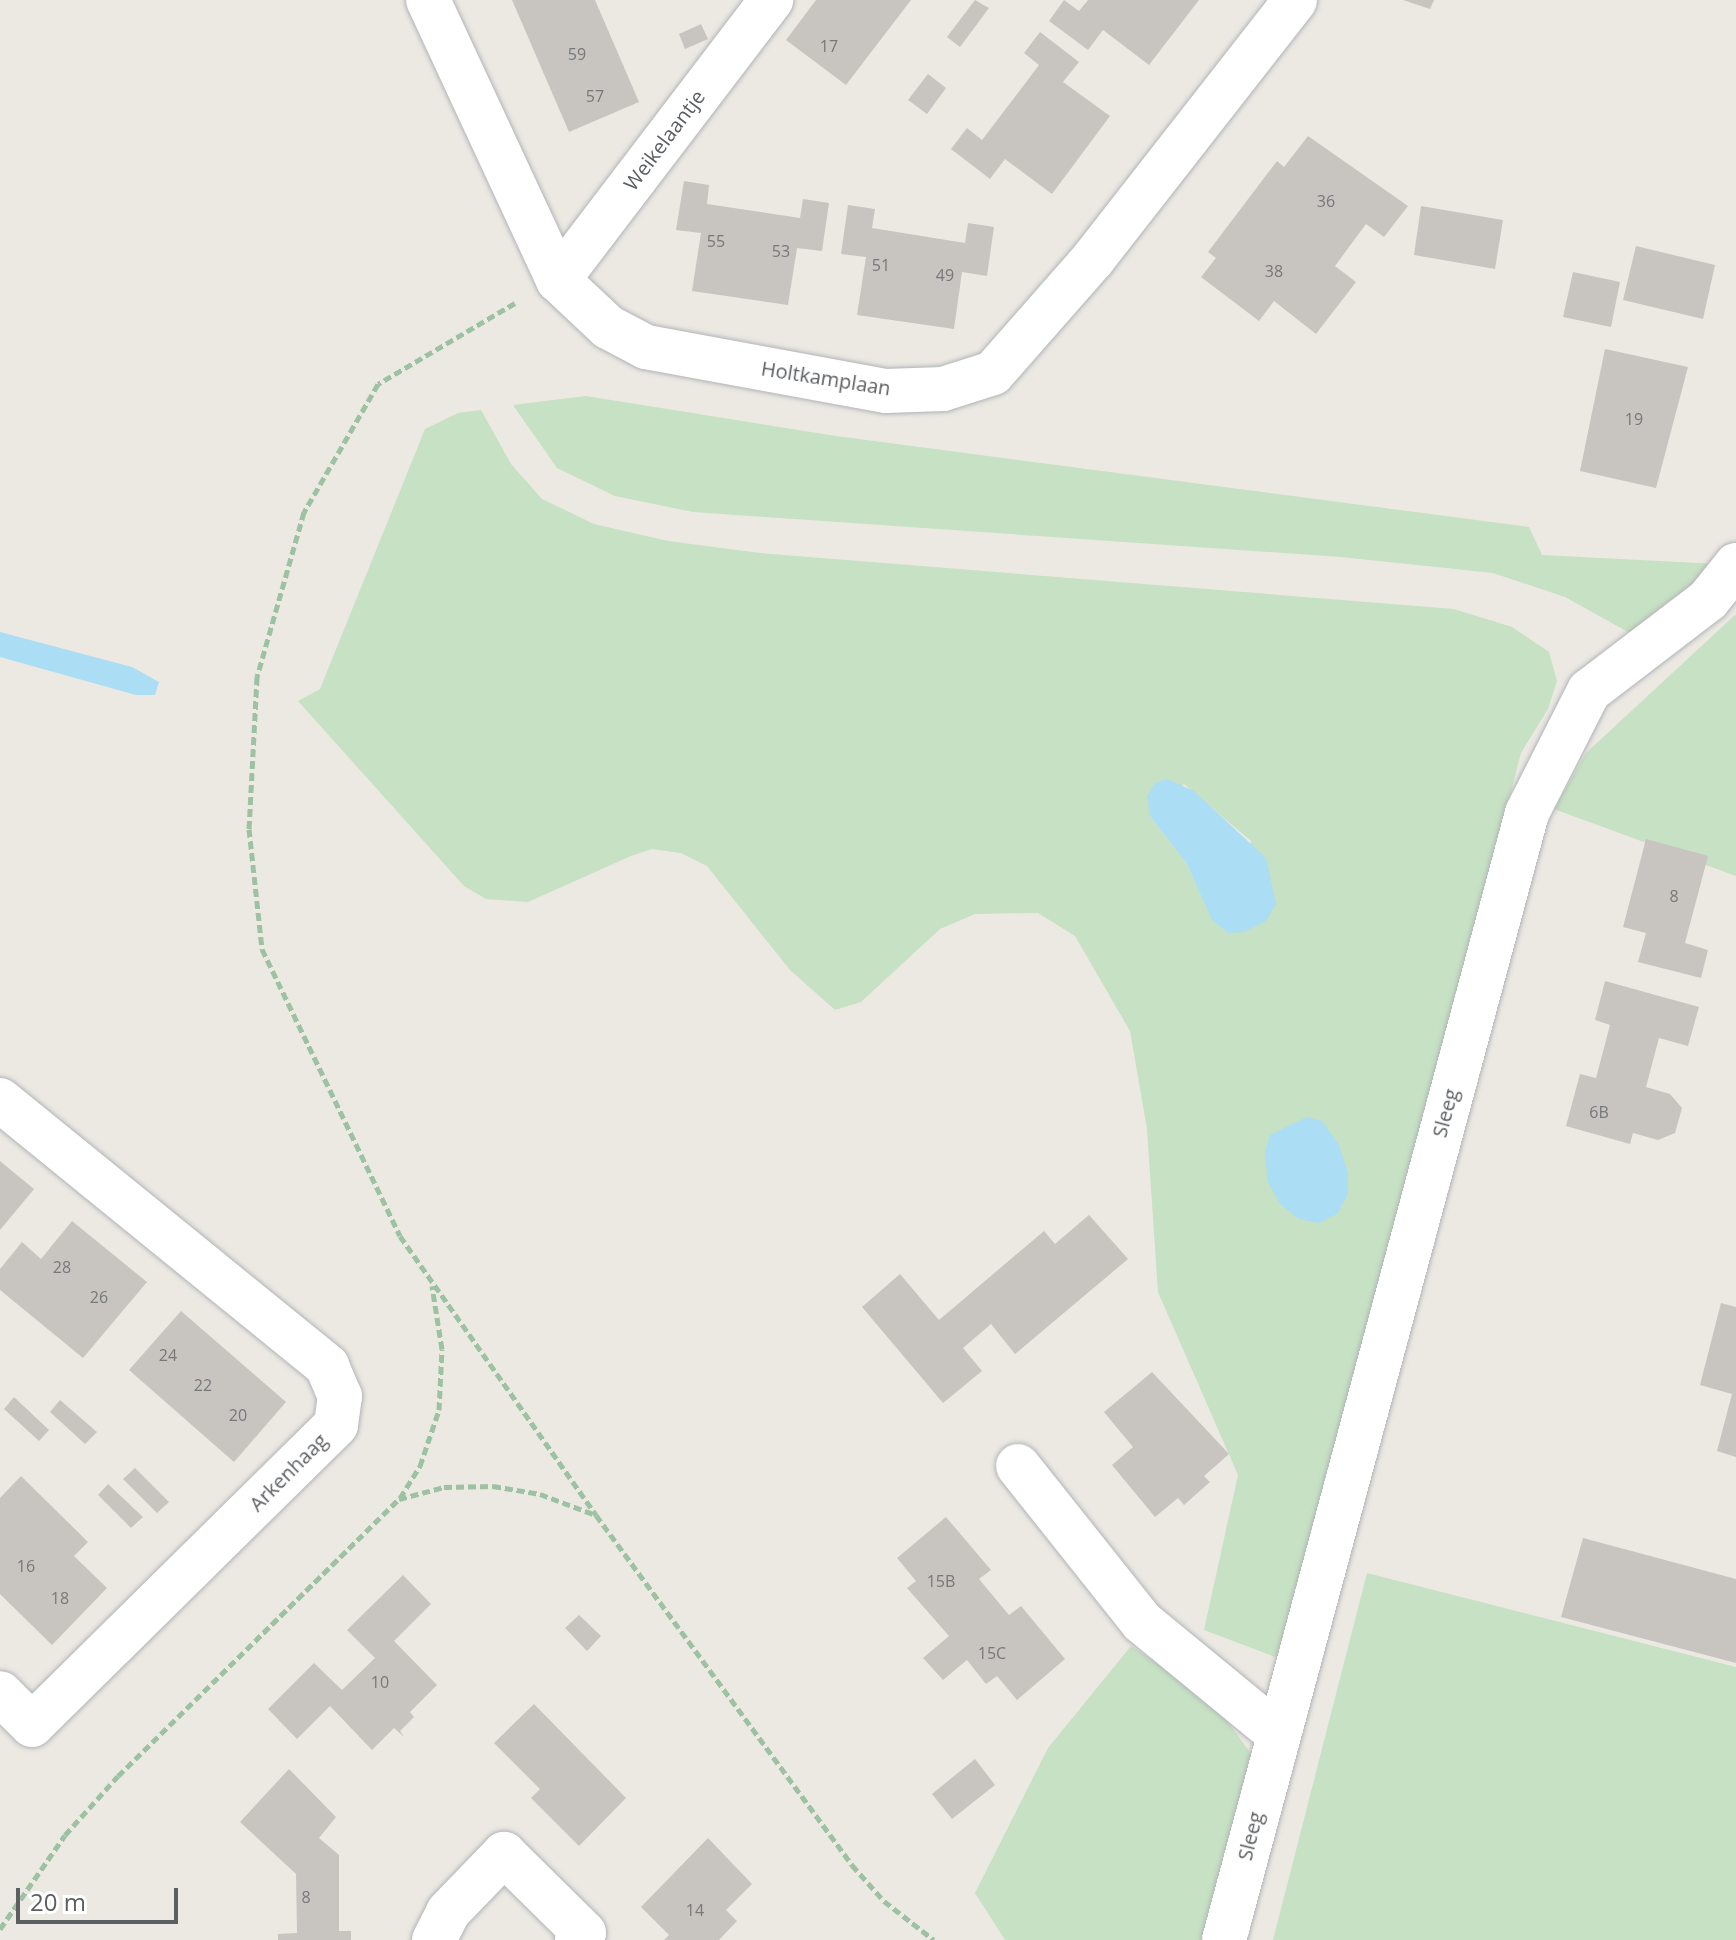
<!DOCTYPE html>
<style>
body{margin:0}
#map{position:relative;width:1736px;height:1940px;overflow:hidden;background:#ece9e3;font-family:"Open Sans",sans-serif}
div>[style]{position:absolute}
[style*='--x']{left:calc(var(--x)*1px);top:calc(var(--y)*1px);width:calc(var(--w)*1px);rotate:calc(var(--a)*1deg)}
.green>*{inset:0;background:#c6e1c3}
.water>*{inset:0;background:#abddf4}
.building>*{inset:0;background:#c8c4c0}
.path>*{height:5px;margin-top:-2.5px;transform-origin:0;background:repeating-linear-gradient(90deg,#9dc1a3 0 8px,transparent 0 12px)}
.roads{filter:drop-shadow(0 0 2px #b1b4b7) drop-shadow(0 0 2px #b1b4b7)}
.minor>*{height:44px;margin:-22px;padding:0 22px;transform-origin:22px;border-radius:22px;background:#fff}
span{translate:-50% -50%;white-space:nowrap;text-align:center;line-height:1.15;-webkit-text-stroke:7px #fff;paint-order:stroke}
.number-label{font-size:16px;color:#77787a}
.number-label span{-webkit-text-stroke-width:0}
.street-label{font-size:20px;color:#5c5f62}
.scale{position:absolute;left:16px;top:1888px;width:162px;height:36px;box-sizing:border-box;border:4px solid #5c5f62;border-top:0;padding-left:10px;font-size:24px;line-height:28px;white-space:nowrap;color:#5c5f62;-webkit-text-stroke:6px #fff;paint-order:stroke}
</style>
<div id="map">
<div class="green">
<div style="clip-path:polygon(586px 396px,836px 436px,1529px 527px,1542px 555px,1718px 564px,1656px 627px,1628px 632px,1565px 597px,1493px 573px,1341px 557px,693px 512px,615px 496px,557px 468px,513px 405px)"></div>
<div style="clip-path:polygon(evenodd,481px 410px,511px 464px,542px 499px,594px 524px,668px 541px,760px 553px,1454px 609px,1512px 627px,1549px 652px,1557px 681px,1548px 709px,1521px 753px,1283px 1660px,1204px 1630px,1238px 1475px,1158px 1292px,1147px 1129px,1130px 1031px,1075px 936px,1038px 913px,975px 914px,940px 929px,861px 1002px,835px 1010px,790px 970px,707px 866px,681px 853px,652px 849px,631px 856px,528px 902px,486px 899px,464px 886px,298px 701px,320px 689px,425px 429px,458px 413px,481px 410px,1184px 784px,1251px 841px,1228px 933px,1212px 919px,1187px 864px,1150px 816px,1184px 784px)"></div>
<div style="clip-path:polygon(1736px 614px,1736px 876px,1554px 809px,1586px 753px)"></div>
<div style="clip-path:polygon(1367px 1573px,1736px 1667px,1736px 1940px,1273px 1940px)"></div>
<div style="clip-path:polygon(1131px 1646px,1211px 1698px,1256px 1761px,1209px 1940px,1005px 1940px,975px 1893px,1048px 1748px)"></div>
</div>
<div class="water">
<div style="clip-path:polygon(0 632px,132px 667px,159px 682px,155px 695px,136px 695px,0 657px)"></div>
<div style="clip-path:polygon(1167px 779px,1194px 791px,1266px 858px,1276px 904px,1266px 921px,1244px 932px,1228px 933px,1212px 920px,1187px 864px,1150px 816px,1147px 796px,1155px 783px)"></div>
<div style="clip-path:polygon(1307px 1117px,1322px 1121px,1339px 1145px,1348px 1173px,1348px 1194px,1337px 1214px,1319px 1223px,1299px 1219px,1280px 1204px,1268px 1182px,1265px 1153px,1270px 1135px)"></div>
</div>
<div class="building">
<div style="clip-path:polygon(512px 0,595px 0,639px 102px,569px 132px)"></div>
<div style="clip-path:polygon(816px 0,911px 0,846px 85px,786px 40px)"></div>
<div style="clip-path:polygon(975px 0,989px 8px,960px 47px,947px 37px)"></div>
<div style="clip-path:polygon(1064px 0,1079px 11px,1088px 0,1199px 0,1149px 65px,1103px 30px,1088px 50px,1049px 21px)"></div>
<div style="clip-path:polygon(1403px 0,1434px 0,1430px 9px)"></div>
<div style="clip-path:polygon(701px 24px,708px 39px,685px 49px,679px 34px)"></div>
<div style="clip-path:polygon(1040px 32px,1079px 62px,1063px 82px,1110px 116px,1052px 194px,1005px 159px,990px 179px,951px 149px,967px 128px,982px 140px,1011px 102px,1039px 65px,1024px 53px)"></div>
<div style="clip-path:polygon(928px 74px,946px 88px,927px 114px,908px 100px)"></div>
<div style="clip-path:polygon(1308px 136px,1408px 206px,1384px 237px,1366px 224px,1335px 266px,1356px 282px,1316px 334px,1274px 301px,1259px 321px,1201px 277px,1216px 258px,1208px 252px,1277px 161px,1284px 167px)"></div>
<div style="clip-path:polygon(684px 181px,709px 185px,707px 204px,800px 218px,803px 199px,829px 203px,822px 251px,797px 248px,788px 305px,692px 291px,701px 233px,676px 230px)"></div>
<div style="clip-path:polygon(848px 205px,875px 209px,872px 228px,965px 243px,968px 223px,994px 227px,987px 276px,962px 272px,954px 329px,857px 315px,866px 257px,841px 254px)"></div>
<div style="clip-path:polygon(1421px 206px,1503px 220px,1495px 269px,1414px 255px)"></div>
<div style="clip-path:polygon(1636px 246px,1715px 265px,1703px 319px,1623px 300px)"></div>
<div style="clip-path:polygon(1573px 272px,1620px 282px,1611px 327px,1563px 317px)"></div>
<div style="clip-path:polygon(1605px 349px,1688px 367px,1656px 488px,1580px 471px)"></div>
<div style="clip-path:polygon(1646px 839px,1708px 856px,1685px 943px,1708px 950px,1701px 978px,1638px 962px,1646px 933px,1623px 927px)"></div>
<div style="clip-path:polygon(1605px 981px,1699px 1007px,1688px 1046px,1659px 1038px,1646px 1087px,1670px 1094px,1682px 1108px,1675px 1133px,1658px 1140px,1633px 1133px,1630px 1144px,1566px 1126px,1580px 1074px,1596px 1078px,1610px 1025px,1595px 1020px)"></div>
<div style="clip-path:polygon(0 1161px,34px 1189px,0 1230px)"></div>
<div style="clip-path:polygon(1089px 1215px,1128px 1259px,1015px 1354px,991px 1324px,963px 1348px,982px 1371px,943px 1403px,862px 1307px,900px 1274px,939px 1320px,1044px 1231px,1055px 1244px)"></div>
<div style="clip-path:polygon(72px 1221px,147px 1282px,83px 1358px,0 1290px,0 1269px,22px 1242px,41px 1259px)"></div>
<div style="clip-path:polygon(1721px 1303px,1736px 1307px,1736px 1457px,1717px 1451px,1732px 1394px,1700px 1385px)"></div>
<div style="clip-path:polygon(181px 1311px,286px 1402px,234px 1462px,129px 1370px)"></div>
<div style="clip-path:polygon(1152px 1372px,1229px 1454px,1204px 1476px,1210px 1482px,1184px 1505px,1178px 1498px,1155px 1517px,1112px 1465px,1133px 1447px,1104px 1412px)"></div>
<div style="clip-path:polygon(14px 1397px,49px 1430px,39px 1441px,4px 1409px)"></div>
<div style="clip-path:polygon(60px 1400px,97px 1432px,85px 1444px,50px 1412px)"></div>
<div style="clip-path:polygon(135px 1468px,169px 1502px,157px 1513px,123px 1479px)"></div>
<div style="clip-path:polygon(21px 1476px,88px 1542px,74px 1556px,107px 1588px,52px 1645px,0 1594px,0 1498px)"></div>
<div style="clip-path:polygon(108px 1484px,143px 1517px,131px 1528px,98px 1495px)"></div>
<div style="clip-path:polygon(946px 1517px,991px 1570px,979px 1579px,1009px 1615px,1021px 1606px,1065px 1659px,1017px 1700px,997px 1676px,986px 1684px,967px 1660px,943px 1680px,923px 1658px,949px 1636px,907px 1588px,916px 1581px,897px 1558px)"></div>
<div style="clip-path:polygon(1583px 1538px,1736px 1579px,1736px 1663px,1561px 1617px)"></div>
<div style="clip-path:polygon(403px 1575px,431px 1604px,394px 1641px,437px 1685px,410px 1712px,414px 1717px,400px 1731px,404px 1737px,394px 1728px,372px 1750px,330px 1706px,297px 1739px,268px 1709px,314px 1663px,342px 1690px,375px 1658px,347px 1630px)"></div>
<div style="clip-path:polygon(579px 1615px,601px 1636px,587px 1651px,565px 1628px)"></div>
<div style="clip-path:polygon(534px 1704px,626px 1798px,579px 1846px,531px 1798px,540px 1789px,494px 1743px)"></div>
<div style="clip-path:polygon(975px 1759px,995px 1785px,952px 1819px,932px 1794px)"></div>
<div style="clip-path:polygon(289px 1769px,336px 1817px,319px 1838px,339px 1855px,339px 1931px,351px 1931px,351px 1940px,278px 1940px,278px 1934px,297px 1933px,296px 1874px,240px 1822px)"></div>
<div style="clip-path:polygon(708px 1838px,752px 1884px,726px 1910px,737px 1921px,719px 1940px,664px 1940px,669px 1935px,641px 1907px)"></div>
</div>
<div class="path">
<div style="--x:515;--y:303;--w:159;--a:149.4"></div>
<div style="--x:378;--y:384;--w:148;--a:120"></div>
<div style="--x:304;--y:512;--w:172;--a:105.9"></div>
<div style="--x:257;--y:677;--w:152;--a:93"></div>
<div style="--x:249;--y:829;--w:121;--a:83.8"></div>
<div style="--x:262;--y:949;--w:318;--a:64.3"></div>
<div style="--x:400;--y:1236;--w:341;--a:54.9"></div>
<div style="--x:400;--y:1498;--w:38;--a:-58"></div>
<div style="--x:420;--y:1466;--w:59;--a:-71.3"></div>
<div style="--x:439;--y:1410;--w:61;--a:-87.2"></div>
<div style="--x:442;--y:1349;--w:64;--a:-99"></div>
<div style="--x:0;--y:1929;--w:114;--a:-55.3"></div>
<div style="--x:65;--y:1835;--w:79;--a:-48.1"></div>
<div style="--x:118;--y:1776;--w:395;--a:-44.6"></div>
<div style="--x:399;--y:1499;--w:47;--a:-14.9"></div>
<div style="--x:444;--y:1487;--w:49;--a:-1.2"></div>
<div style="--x:493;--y:1486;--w:48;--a:9.7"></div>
<div style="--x:540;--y:1494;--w:60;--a:20.6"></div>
<div style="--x:596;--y:1515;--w:434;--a:53.8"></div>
<div style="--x:852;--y:1865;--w:48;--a:48.4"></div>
<div style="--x:884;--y:1901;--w:63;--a:38"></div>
</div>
<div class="roads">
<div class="minor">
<div style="--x:428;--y:0;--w:309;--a:65.1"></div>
<div style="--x:558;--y:280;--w:69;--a:43.2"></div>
<div style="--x:608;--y:327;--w:43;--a:27.8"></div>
<div style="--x:646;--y:347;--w:244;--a:10.4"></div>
<div style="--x:886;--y:391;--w:57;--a:-2"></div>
<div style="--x:943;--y:389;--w:52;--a:-17.7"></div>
<div style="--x:993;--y:373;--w:152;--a:-48.7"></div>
<div style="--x:1093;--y:259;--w:328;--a:-52"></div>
<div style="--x:558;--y:280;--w:352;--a:-52.7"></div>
<div style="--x:0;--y:1100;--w:422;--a:39.1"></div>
<div style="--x:327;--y:1366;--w:33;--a:67"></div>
<div style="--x:340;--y:1396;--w:29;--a:98"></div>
<div style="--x:336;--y:1425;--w:427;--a:135.4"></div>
<div style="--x:32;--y:1725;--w:45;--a:-135"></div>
<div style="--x:1018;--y:1466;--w:199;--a:51.5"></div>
<div style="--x:1142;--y:1622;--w:173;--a:39.4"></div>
<div style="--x:434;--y:1940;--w:31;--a:-63"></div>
<div style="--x:448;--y:1912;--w:81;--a:-46"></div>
<div style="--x:504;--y:1854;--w:112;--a:44.6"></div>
<div style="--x:584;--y:1933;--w:10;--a:135"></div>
<div style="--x:1224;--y:1940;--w:1167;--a:-74.95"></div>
<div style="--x:1527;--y:813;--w:137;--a:-63.1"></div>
<div style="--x:1589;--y:691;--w:150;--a:-37.4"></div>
<div style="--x:1708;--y:600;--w:45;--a:-51.3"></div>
</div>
</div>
<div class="number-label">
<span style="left:829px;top:46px">17</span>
<span style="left:577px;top:54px">59</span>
<span style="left:595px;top:96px">57</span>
<span style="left:1326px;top:201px">36</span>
<span style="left:716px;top:241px">55</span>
<span style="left:781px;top:251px">53</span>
<span style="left:881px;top:265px">51</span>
<span style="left:1274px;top:271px">38</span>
<span style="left:945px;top:275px">49</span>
<span style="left:1634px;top:419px">19</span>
<span style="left:1674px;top:896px">8</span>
<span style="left:1599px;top:1112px">6B</span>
<span style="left:62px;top:1267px">28</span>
<span style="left:99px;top:1297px">26</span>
<span style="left:168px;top:1355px">24</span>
<span style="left:203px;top:1385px">22</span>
<span style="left:238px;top:1415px">20</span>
<span style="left:26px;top:1566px">16</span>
<span style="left:941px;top:1581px">15B</span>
<span style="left:60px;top:1598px">18</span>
<span style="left:992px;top:1653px">15C</span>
<span style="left:380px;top:1682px">10</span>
<span style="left:306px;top:1897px">8</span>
<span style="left:695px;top:1910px">14</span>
</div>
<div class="street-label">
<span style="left:664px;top:140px;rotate:-53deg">Weikelaantje</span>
<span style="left:826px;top:378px;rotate:9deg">Holtkamplaan</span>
<span style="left:1445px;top:1113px;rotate:-75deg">Sleeg</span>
<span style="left:288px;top:1472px;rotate:-45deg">Arkenhaag</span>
<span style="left:1250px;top:1836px;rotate:-76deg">Sleeg</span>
</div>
<div class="scale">20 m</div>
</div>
